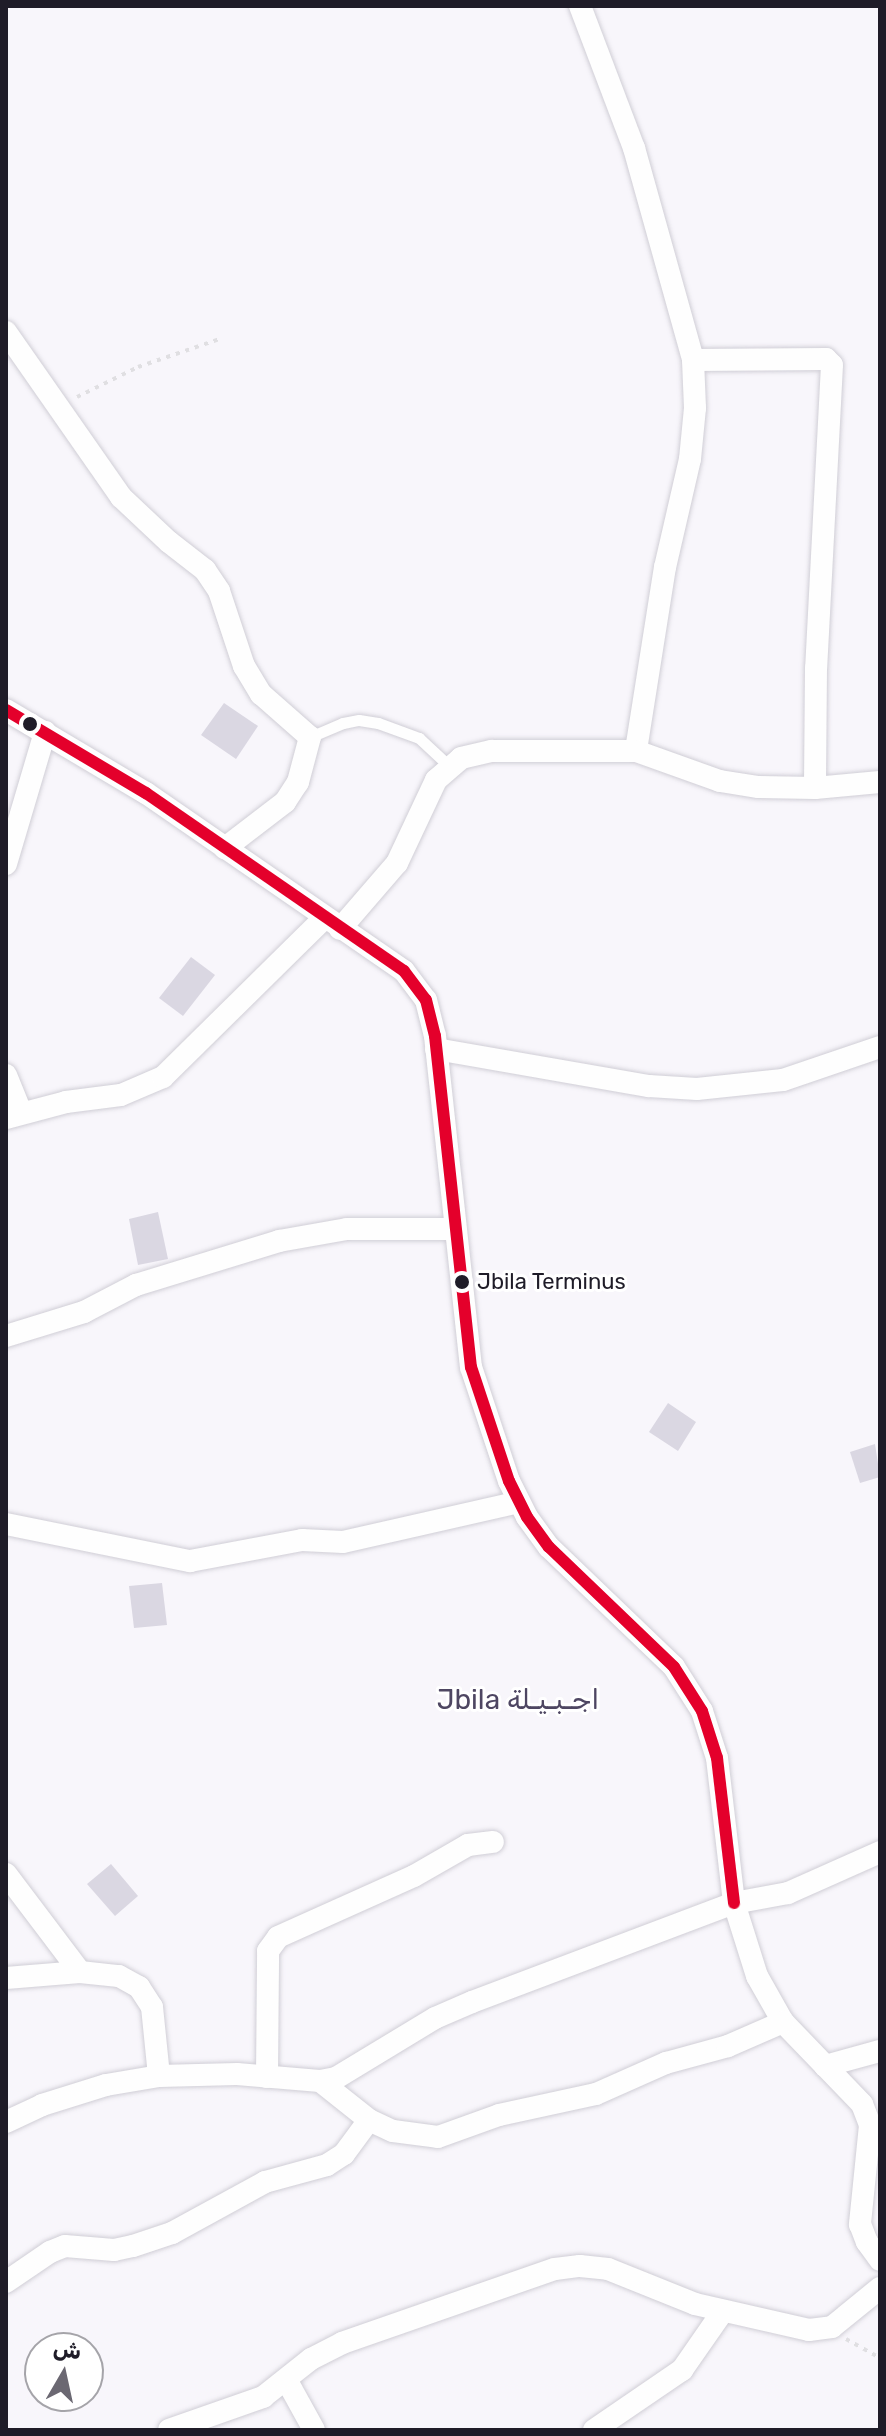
<!DOCTYPE html>
<meta charset="utf-8">
<style>
body{margin:0}
#map{position:relative;width:886px;height:2436px;overflow:hidden;background:#f8f6fb;font-family:Rubik,Vazirmatn,sans-serif}
div>[style]{position:absolute}
[style*='--x']{left:calc(var(--x)*1px);top:calc(var(--y)*1px);width:calc(var(--w)*1px);rotate:calc(var(--a)*1deg)}
.building>*{inset:0;background:#dad7e2}
.path>*{height:4px;margin-top:-2px;transform-origin:0;background:repeating-linear-gradient(90deg,#e0dfe2 0 4px,transparent 0 10px)}
.roads{filter:drop-shadow(0 0 2px #d0ced6) drop-shadow(0 0 2px #d0ced6)}
.service>*{height:11px;margin:-5.5px;padding:0 5.5px;transform-origin:5.5px;border-radius:5.5px;background:#fefefe}
.minor>*{height:22px;margin:-11px;padding:0 11px;transform-origin:11px;border-radius:11px;background:#fefefe}
.bus-1>*{height:12px;margin:-6px;padding:0 6px;transform-origin:6px;border-radius:6px;background:#e4002b}
.dots>*{width:22px;height:22px;translate:-50% -50%;box-sizing:border-box;border:4px solid #fff;border-radius:50%}
span{translate:-50% -50%;white-space:nowrap;text-align:center;line-height:1.15;-webkit-text-stroke:6px #fff;paint-order:stroke}
.bus-label{font-size:22px;color:#1f1c28}
.left{translate:0 -50%;text-align:left}
.quarter-label{font-size:28px;color:#4e4662}
.frame{position:absolute;inset:0;border:8px solid #1f1c28;pointer-events:none}
.north{position:absolute;left:24px;top:2332px;width:80px;height:80px;box-sizing:border-box;background:#fff;border:2px solid #a5a4a9;border-radius:50%;rotate:9deg;font-size:22px;font-weight:700;line-height:32px;text-align:center;color:#1f1c28}
.north::after{content:'';display:block;margin:auto;width:28px;height:36px;background:#6b6872;clip-path:polygon(50% 0,100% 100%,50% 72%,0 100%)}
</style>
<div id="map">
<div class="building">
<div style="clip-path:polygon(224px 703px,258px 726px,236px 759px,201px 735px)"></div>
<div style="clip-path:polygon(191px 957px,215px 975px,183px 1016px,159px 998px)"></div>
<div style="clip-path:polygon(158px 1212px,168px 1259px,138px 1265px,129px 1219px)"></div>
<div style="clip-path:polygon(668px 1403px,696px 1422px,678px 1451px,649px 1432px)"></div>
<div style="clip-path:polygon(875px 1444px,880px 1477px,860px 1483px,850px 1452px)"></div>
<div style="clip-path:polygon(162px 1583px,167px 1625px,134px 1628px,129px 1586px)"></div>
<div style="clip-path:polygon(111px 1864px,138px 1896px,115px 1916px,87px 1884px)"></div>
</div>
<div class="path">
<div style="--x:77;--y:397;--w:68;--a:-26.2"></div>
<div style="--x:138;--y:367;--w:89;--a:-19"></div>
<div style="--x:846;--y:2339;--w:39;--a:29"></div>
</div>
<div class="roads">
<div class="service">
<div style="--x:310;--y:737;--w:36;--a:-23"></div>
<div style="--x:343;--y:723;--w:16;--a:-11"></div>
<div style="--x:359;--y:720;--w:19;--a:9"></div>
<div style="--x:378;--y:723;--w:44;--a:20.1"></div>
<div style="--x:419;--y:738;--w:40;--a:43"></div>
</div>
<div class="minor">
<div style="--x:580;--y:6;--w:152;--a:69.2"></div>
<div style="--x:634;--y:148;--w:220;--a:74.4"></div>
<div style="--x:693;--y:360;--w:48;--a:87.6"></div>
<div style="--x:695;--y:408;--w:51;--a:95.6"></div>
<div style="--x:690;--y:459;--w:111;--a:103"></div>
<div style="--x:665;--y:567;--w:186;--a:99"></div>
<div style="--x:6;--y:332;--w:201;--a:55.1"></div>
<div style="--x:121;--y:497;--w:66;--a:43.2"></div>
<div style="--x:169;--y:542;--w:46;--a:37.9"></div>
<div style="--x:205;--y:570;--w:25;--a:56"></div>
<div style="--x:219;--y:591;--w:79;--a:71.6"></div>
<div style="--x:244;--y:666;--w:33;--a:59"></div>
<div style="--x:261;--y:694;--w:65;--a:41.3"></div>
<div style="--x:310;--y:737;--w:47;--a:104.9"></div>
<div style="--x:298;--y:782;--w:24;--a:123"></div>
<div style="--x:285;--y:802;--w:76;--a:142.5"></div>
<div style="--x:693;--y:360;--w:133;--a:-0.4"></div>
<div style="--x:826;--y:359;--w:8;--a:45"></div>
<div style="--x:832;--y:365;--w:303;--a:93"></div>
<div style="--x:816;--y:668;--w:120;--a:90.5"></div>
<div style="--x:6;--y:710;--w:163;--a:30.7"></div>
<div style="--x:146;--y:793;--w:313;--a:34.6"></div>
<div style="--x:404;--y:971;--w:36;--a:53"></div>
<div style="--x:426;--y:1000;--w:37;--a:76"></div>
<div style="--x:435;--y:1036;--w:333;--a:83.8"></div>
<div style="--x:471;--y:1367;--w:120;--a:71.6"></div>
<div style="--x:509;--y:1481;--w:40;--a:63.4"></div>
<div style="--x:527;--y:1517;--w:37;--a:54"></div>
<div style="--x:549;--y:1547;--w:173;--a:43.8"></div>
<div style="--x:674;--y:1667;--w:52;--a:57.5"></div>
<div style="--x:702;--y:1711;--w:49;--a:72.3"></div>
<div style="--x:717;--y:1758;--w:146;--a:83.3"></div>
<div style="--x:734;--y:1903;--w:77;--a:72.5"></div>
<div style="--x:757;--y:1976;--w:53;--a:60.5"></div>
<div style="--x:783;--y:2022;--w:114;--a:46.1"></div>
<div style="--x:862;--y:2104;--w:22;--a:69"></div>
<div style="--x:870;--y:2125;--w:100;--a:95.8"></div>
<div style="--x:860;--y:2224;--w:19;--a:69"></div>
<div style="--x:867;--y:2242;--w:22;--a:54"></div>
<div style="--x:6;--y:864;--w:138;--a:-73.5"></div>
<div style="--x:340;--y:929;--w:87;--a:-49.2"></div>
<div style="--x:397;--y:863;--w:92;--a:-64.8"></div>
<div style="--x:436;--y:780;--w:33;--a:-41"></div>
<div style="--x:461;--y:758;--w:32;--a:-13"></div>
<div style="--x:492;--y:751;--w:144;--a:0"></div>
<div style="--x:636;--y:751;--w:89;--a:19.7"></div>
<div style="--x:720;--y:781;--w:39;--a:9"></div>
<div style="--x:759;--y:787;--w:56;--a:1"></div>
<div style="--x:815;--y:788;--w:65;--a:-5.3"></div>
<div style="--x:436;--y:1049;--w:216;--a:9.9"></div>
<div style="--x:649;--y:1086;--w:48;--a:3.6"></div>
<div style="--x:697;--y:1089;--w:86;--a:-6"></div>
<div style="--x:783;--y:1080;--w:102;--a:-18.8"></div>
<div style="--x:6;--y:1075;--w:40;--a:68"></div>
<div style="--x:6;--y:1118;--w:62;--a:-14.9"></div>
<div style="--x:66;--y:1102;--w:55;--a:-7.3"></div>
<div style="--x:121;--y:1095;--w:46;--a:-23.2"></div>
<div style="--x:163;--y:1077;--w:226;--a:-44.6"></div>
<div style="--x:6;--y:1336;--w:82;--a:-17.1"></div>
<div style="--x:84;--y:1312;--w:59;--a:-27.4"></div>
<div style="--x:136;--y:1285;--w:150;--a:-17.1"></div>
<div style="--x:279;--y:1241;--w:69;--a:-10"></div>
<div style="--x:347;--y:1229;--w:107;--a:0"></div>
<div style="--x:6;--y:1524;--w:188;--a:11.4"></div>
<div style="--x:190;--y:1561;--w:114;--a:-10.6"></div>
<div style="--x:302;--y:1540;--w:41;--a:2.8"></div>
<div style="--x:343;--y:1542;--w:180;--a:-12.8"></div>
<div style="--x:6;--y:1874;--w:123;--a:52.9"></div>
<div style="--x:6;--y:1978;--w:74;--a:-4.6"></div>
<div style="--x:80;--y:1972;--w:39;--a:6"></div>
<div style="--x:119;--y:1976;--w:23;--a:29"></div>
<div style="--x:139;--y:1987;--w:24;--a:57"></div>
<div style="--x:152;--y:2007;--w:69;--a:84.2"></div>
<div style="--x:825;--y:2066;--w:57;--a:-15.3"></div>
<div style="--x:267;--y:2077;--w:126;--a:-89.5"></div>
<div style="--x:268;--y:1951;--w:17;--a:-54"></div>
<div style="--x:278;--y:1937;--w:149;--a:-24.2"></div>
<div style="--x:414;--y:1876;--w:62;--a:-29.9"></div>
<div style="--x:468;--y:1845;--w:25;--a:-7"></div>
<div style="--x:320;--y:2081;--w:63;--a:38.5"></div>
<div style="--x:369;--y:2120;--w:26;--a:25"></div>
<div style="--x:393;--y:2131;--w:45;--a:7.6"></div>
<div style="--x:438;--y:2137;--w:65;--a:-19.8"></div>
<div style="--x:499;--y:2115;--w:99;--a:-12.2"></div>
<div style="--x:596;--y:2094;--w:77;--a:-23.9"></div>
<div style="--x:666;--y:2063;--w:64;--a:-15.3"></div>
<div style="--x:728;--y:2046;--w:60;--a:-23.6"></div>
<div style="--x:6;--y:2122;--w:40;--a:-25"></div>
<div style="--x:42;--y:2105;--w:67;--a:-17.4"></div>
<div style="--x:106;--y:2085;--w:54;--a:-9.6"></div>
<div style="--x:159;--y:2076;--w:78;--a:-1.5"></div>
<div style="--x:237;--y:2074;--w:83;--a:4.8"></div>
<div style="--x:320;--y:2081;--w:16;--a:-11"></div>
<div style="--x:336;--y:2078;--w:116;--a:-31.2"></div>
<div style="--x:435;--y:2018;--w:40;--a:-23.4"></div>
<div style="--x:472;--y:2002;--w:280;--a:-20.7"></div>
<div style="--x:734;--y:1903;--w:55;--a:-10.5"></div>
<div style="--x:788;--y:1893;--w:101;--a:-24"></div>
<div style="--x:6;--y:2282;--w:53;--a:-34.3"></div>
<div style="--x:50;--y:2252;--w:16;--a:-22"></div>
<div style="--x:65;--y:2246;--w:49;--a:4.7"></div>
<div style="--x:114;--y:2250;--w:19;--a:-12"></div>
<div style="--x:133;--y:2246;--w:41;--a:-18.4"></div>
<div style="--x:172;--y:2233;--w:106;--a:-28.7"></div>
<div style="--x:265;--y:2182;--w:64;--a:-15.3"></div>
<div style="--x:327;--y:2165;--w:20;--a:-33"></div>
<div style="--x:344;--y:2154;--w:42;--a:-53.7"></div>
<div style="--x:287;--y:2381;--w:56;--a:61.1"></div>
<div style="--x:169;--y:2430;--w:100;--a:-19.3"></div>
<div style="--x:263;--y:2397;--w:61;--a:-38.4"></div>
<div style="--x:311;--y:2359;--w:35;--a:-27"></div>
<div style="--x:342;--y:2343;--w:225;--a:-19.2"></div>
<div style="--x:555;--y:2269;--w:25;--a:-7"></div>
<div style="--x:580;--y:2266;--w:28;--a:6"></div>
<div style="--x:608;--y:2269;--w:94;--a:21.9"></div>
<div style="--x:695;--y:2304;--w:117;--a:12.8"></div>
<div style="--x:809;--y:2330;--w:23;--a:-7"></div>
<div style="--x:832;--y:2327;--w:62;--a:-39.1"></div>
<div style="--x:594;--y:2430;--w:107;--a:-34.3"></div>
<div style="--x:682;--y:2370;--w:72;--a:-55.2"></div>
</div>
</div>
<div class="bus-1">
<div style="--x:6;--y:710;--w:163;--a:30.7"></div>
<div style="--x:146;--y:793;--w:313;--a:34.6"></div>
<div style="--x:404;--y:971;--w:36;--a:53"></div>
<div style="--x:426;--y:1000;--w:37;--a:76"></div>
<div style="--x:435;--y:1036;--w:333;--a:83.8"></div>
<div style="--x:471;--y:1367;--w:120;--a:71.6"></div>
<div style="--x:509;--y:1481;--w:40;--a:63.4"></div>
<div style="--x:527;--y:1517;--w:37;--a:54"></div>
<div style="--x:549;--y:1547;--w:173;--a:43.8"></div>
<div style="--x:674;--y:1667;--w:52;--a:57.5"></div>
<div style="--x:702;--y:1711;--w:49;--a:72.3"></div>
<div style="--x:717;--y:1758;--w:146;--a:83.3"></div>
</div>
<div class="dots">
<div style="left:30px;top:724px;background:#1f1c28"></div>
<div style="left:462px;top:1282px;background:#1f1c28"></div>
</div>
<div class="bus-label">
<span class="left" style="left:477px;top:1282px">Jbila Terminus</span>
</div>
<div class="quarter-label">
<span style="left:518px;top:1700px">Jbila اجـبـيـلة</span>
</div>
<div class="frame"></div>
<div class="north">ش</div>
</div>
